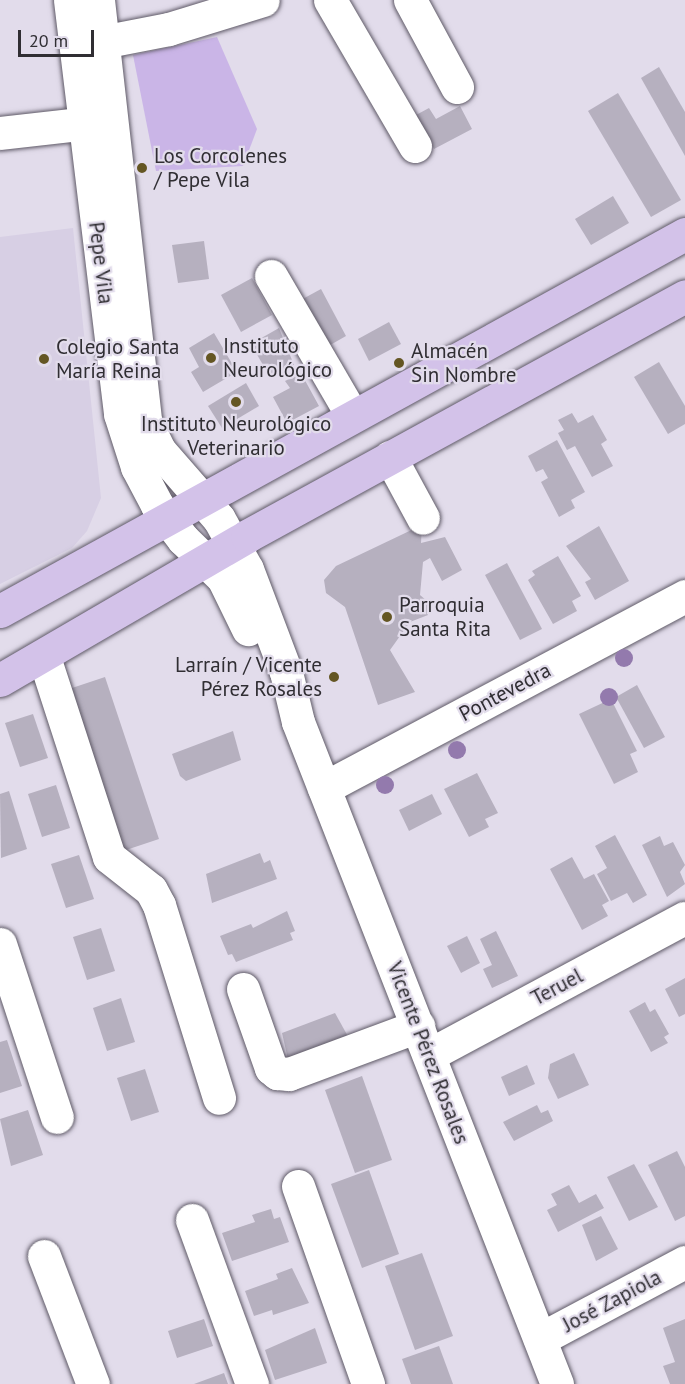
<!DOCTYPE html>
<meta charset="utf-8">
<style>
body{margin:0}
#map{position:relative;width:685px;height:1384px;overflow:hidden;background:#e2dceb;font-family:"PT Sans",sans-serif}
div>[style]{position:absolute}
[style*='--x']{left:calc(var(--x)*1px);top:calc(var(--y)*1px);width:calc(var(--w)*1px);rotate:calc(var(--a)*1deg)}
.built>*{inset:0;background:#d7cfe4}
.green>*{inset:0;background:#cab5e7}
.building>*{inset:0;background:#b6b0bf}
.roads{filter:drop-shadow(0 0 2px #5f5a67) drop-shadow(0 0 2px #5f5a67)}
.minor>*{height:33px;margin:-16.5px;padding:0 16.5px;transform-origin:16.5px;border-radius:16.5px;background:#fff}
.major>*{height:33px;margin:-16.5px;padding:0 16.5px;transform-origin:16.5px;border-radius:16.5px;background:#d3c2e9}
.trees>*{width:18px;height:18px;margin:-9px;border-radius:50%;background:#937aad}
.dots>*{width:16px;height:16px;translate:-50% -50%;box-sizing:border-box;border:3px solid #e2dceb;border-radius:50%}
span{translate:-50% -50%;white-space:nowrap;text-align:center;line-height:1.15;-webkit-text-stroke:4.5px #e2dceb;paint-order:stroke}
.poi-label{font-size:21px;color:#302e33}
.left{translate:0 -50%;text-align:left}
.right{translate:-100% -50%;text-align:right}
.street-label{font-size:21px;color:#302e33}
.scale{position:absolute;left:18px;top:30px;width:76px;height:27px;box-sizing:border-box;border:3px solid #302e33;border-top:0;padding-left:8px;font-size:18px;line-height:21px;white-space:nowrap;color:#302e33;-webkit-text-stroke:4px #e2dceb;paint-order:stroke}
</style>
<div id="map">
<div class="built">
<div style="clip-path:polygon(73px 228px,101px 498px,87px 531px,72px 548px,0 584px,0 237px)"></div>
</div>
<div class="green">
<div style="clip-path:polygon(217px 37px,257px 129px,243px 166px,156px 171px,133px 55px)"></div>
</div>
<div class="building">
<div style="clip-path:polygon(659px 67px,685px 112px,685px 156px,641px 78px)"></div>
<div style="clip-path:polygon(618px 93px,681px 200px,651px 217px,588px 111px)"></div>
<div style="clip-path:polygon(460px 106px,472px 129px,434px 149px,416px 115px,429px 108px,436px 119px)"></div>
<div style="clip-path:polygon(613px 196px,629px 223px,591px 245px,575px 219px)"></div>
<div style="clip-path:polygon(204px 241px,209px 279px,178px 283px,172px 245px)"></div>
<div style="clip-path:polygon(252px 278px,272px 315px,241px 332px,221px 295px)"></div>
<div style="clip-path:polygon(321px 289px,346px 336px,325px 348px,299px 301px)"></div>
<div style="clip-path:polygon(389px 322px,401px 344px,369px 361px,358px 339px)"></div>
<div style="clip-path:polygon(279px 328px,294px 365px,271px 379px,251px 344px)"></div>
<div style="clip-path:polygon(214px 333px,237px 372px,203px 392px,191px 372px,199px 367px,189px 348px)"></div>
<div style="clip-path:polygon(659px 362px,685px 406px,685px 424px,668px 434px,634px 377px)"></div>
<div style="clip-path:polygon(301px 373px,319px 406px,287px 423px,273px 397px,290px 388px,285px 381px)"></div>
<div style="clip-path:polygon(246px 383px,259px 406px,222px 428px,208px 406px)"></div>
<div style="clip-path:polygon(572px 413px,578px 423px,593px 415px,607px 440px,601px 444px,613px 466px,592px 477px,575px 446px,567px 450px,558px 433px,564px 430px,558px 420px)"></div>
<div style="clip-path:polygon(557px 440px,585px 492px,571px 500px,575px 508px,559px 517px,541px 482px,548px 478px,543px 469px,536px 472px,528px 456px)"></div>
<div style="clip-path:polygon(422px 525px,421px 543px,445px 537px,462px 570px,442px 581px,430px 558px,423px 562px,420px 595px,427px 601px,428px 615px,410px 622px,390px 650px,415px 692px,378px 705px,345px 607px,326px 593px,324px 580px,336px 566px)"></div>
<div style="clip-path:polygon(599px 526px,629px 581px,595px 600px,585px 582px,591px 579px,566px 546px)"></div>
<div style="clip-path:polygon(558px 556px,581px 596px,572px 601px,577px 611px,553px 624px,528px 580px,535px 575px,532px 571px)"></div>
<div style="clip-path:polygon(507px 563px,542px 629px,520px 640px,485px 575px)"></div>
<div style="clip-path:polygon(105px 677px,159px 839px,114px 854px,60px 692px)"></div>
<div style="clip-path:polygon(637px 685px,665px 737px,644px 748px,616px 697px)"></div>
<div style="clip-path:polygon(611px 699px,637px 751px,630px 754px,638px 772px,614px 784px,579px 714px)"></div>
<div style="clip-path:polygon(33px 714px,48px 758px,20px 767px,5px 723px)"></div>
<div style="clip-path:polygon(233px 731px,241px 760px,186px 781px,180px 776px,172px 754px)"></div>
<div style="clip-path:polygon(477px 773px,498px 813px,485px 819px,489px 827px,469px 837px,444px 789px)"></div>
<div style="clip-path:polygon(56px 785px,70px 828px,42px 837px,28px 794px)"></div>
<div style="clip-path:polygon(9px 791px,27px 849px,1px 858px,0 794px)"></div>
<div style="clip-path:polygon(432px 794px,442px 814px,409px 831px,399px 810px)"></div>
<div style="clip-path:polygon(615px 835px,647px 895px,633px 903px,627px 893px,611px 901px,597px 874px,607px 868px,595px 846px)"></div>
<div style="clip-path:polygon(660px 836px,664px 846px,673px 842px,685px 865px,680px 872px,685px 884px,667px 897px,642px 845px)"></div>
<div style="clip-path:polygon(260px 853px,264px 863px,270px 860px,277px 879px,212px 903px,206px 874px)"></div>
<div style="clip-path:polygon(79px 855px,94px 899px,66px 908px,51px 864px)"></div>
<div style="clip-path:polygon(572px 857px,584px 879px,594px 874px,609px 901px,602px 905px,608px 916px,582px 930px,550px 869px)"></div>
<div style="clip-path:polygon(287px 911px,295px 931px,290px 933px,293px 940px,236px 962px,232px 954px,228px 955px,220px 936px,251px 924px,253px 928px)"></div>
<div style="clip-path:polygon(101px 928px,115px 971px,87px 980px,73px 937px)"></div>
<div style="clip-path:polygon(496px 931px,518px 976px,492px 988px,483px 969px,492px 965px,480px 939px)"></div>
<div style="clip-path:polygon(467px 936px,480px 963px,461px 973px,447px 946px)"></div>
<div style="clip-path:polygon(685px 978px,685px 1014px,679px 1017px,665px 989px)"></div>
<div style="clip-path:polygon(121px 998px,135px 1042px,107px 1051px,93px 1008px)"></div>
<div style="clip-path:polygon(645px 1002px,650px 1012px,655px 1009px,669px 1034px,664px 1037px,668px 1043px,651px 1052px,629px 1011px)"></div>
<div style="clip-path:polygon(335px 1013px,350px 1040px,289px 1064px,282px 1033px)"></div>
<div style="clip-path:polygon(7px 1040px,22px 1086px,0 1093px,0 1042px)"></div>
<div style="clip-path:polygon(574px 1053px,589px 1085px,558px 1099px,548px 1078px,550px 1064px)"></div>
<div style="clip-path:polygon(527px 1065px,535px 1084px,509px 1096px,501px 1077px)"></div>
<div style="clip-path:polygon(145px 1069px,159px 1112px,131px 1121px,117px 1078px)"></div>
<div style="clip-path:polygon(362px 1076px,392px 1160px,355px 1173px,325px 1090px)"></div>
<div style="clip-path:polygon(537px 1105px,541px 1113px,548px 1110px,553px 1121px,514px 1141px,503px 1122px)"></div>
<div style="clip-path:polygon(28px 1110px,43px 1155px,11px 1166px,0 1119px)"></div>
<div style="clip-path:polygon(677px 1151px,685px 1167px,685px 1216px,675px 1221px,648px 1165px)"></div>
<div style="clip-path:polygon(634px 1164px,658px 1207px,629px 1221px,607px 1177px)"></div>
<div style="clip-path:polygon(369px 1170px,399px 1254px,362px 1268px,331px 1184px)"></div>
<div style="clip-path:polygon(569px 1185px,579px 1203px,596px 1194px,604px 1208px,558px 1232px,547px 1210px,557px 1205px,551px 1194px)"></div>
<div style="clip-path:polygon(271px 1209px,274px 1219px,280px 1217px,289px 1242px,232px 1261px,222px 1233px,255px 1222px,252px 1215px)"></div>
<div style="clip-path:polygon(601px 1216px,618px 1249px,596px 1261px,582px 1225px)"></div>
<div style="clip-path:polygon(422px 1253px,453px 1336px,415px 1350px,385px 1266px)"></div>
<div style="clip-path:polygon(292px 1268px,309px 1303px,273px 1315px,272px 1310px,254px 1316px,245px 1291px,278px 1279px,276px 1274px)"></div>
<div style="clip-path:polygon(204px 1319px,213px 1346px,177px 1358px,168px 1331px)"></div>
<div style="clip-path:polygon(685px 1319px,685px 1384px,670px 1384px,663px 1366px,675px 1362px,663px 1328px)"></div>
<div style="clip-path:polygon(315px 1328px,327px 1363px,275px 1380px,265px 1350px)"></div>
<div style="clip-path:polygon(439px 1346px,453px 1384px,411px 1384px,402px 1359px)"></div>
<div style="clip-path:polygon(224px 1373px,228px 1384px,194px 1384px)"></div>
</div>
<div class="roads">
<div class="minor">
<div style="--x:70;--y:0;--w:417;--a:83.1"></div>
<div style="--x:120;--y:414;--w:56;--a:72.2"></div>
<div style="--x:137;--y:467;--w:43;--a:62.2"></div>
<div style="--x:157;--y:505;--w:43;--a:52.6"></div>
<div style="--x:183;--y:539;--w:56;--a:44.3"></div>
<div style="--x:223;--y:578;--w:57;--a:63.9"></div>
<div style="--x:98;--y:0;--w:424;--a:83.6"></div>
<div style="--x:145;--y:421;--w:32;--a:64"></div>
<div style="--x:159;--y:450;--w:91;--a:49"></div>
<div style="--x:219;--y:519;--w:57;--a:60.8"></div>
<div style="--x:247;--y:569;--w:110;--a:69.3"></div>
<div style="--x:286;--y:672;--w:51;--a:76.5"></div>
<div style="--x:298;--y:722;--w:711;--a:68.63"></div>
<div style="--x:330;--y:0;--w:169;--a:59.8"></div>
<div style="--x:410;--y:0;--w:99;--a:61.6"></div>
<div style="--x:102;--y:42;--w:68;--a:-11"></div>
<div style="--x:169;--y:29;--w:98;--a:-17.1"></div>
<div style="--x:0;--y:133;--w:107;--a:-6.5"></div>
<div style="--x:271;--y:276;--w:161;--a:59.8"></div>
<div style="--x:390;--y:457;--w:69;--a:61.6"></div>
<div style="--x:44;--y:657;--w:210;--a:72"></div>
<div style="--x:109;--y:857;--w:53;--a:38.2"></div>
<div style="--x:151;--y:890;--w:17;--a:62"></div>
<div style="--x:159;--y:905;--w:202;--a:72.7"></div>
<div style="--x:324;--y:788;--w:409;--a:-28"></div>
<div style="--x:0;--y:944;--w:182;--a:71.8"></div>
<div style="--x:243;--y:989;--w:84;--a:70.5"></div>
<div style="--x:271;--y:1068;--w:8;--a:40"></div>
<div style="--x:277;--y:1073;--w:12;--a:5"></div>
<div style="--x:289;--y:1074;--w:138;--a:-20.4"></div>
<div style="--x:429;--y:1055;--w:290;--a:-28.2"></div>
<div style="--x:298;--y:1186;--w:210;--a:70.5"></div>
<div style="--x:192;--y:1220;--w:175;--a:69.9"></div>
<div style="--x:44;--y:1256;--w:137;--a:69.1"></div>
<div style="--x:540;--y:1339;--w:164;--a:-28"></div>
</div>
<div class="major">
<div style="--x:0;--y:611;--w:782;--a:-28.83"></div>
<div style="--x:0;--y:680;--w:286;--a:-30.2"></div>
<div style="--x:247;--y:536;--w:499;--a:-28.7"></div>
</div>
</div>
<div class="trees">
<div style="left:624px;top:658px"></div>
<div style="left:609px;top:697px"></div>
<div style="left:457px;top:750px"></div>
<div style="left:385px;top:785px"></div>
</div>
<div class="dots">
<div style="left:142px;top:168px;background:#645623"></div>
<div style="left:211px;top:358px;background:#645623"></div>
<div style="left:44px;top:359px;background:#645623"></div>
<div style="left:399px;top:363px;background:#645623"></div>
<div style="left:236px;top:402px;background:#645623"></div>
<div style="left:387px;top:617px;background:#645623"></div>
<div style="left:334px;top:677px;background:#645623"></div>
</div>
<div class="poi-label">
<span class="left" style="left:154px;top:168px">Los Corcolenes<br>/ Pepe Vila</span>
<span class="left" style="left:223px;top:358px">Instituto<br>Neurológico</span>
<span class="left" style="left:56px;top:359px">Colegio Santa<br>María Reina</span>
<span class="left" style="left:411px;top:363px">Almacén<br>Sin Nombre</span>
<span style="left:236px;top:436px">Instituto Neurológico<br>Veterinario</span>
<span class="left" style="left:399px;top:617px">Parroquia<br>Santa Rita</span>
<span class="right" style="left:322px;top:677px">Larraín / Vicente<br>Pérez Rosales</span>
</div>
<div class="street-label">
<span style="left:101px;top:263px;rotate:83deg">Pepe Vila</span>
<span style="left:505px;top:692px;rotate:-28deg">Pontevedra</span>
<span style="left:557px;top:987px;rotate:-28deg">Teruel</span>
<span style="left:428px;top:1053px;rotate:69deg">Vicente Pérez Rosales</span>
<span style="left:612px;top:1301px;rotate:-28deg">José Zapiola</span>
</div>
<div class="scale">20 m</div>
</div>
